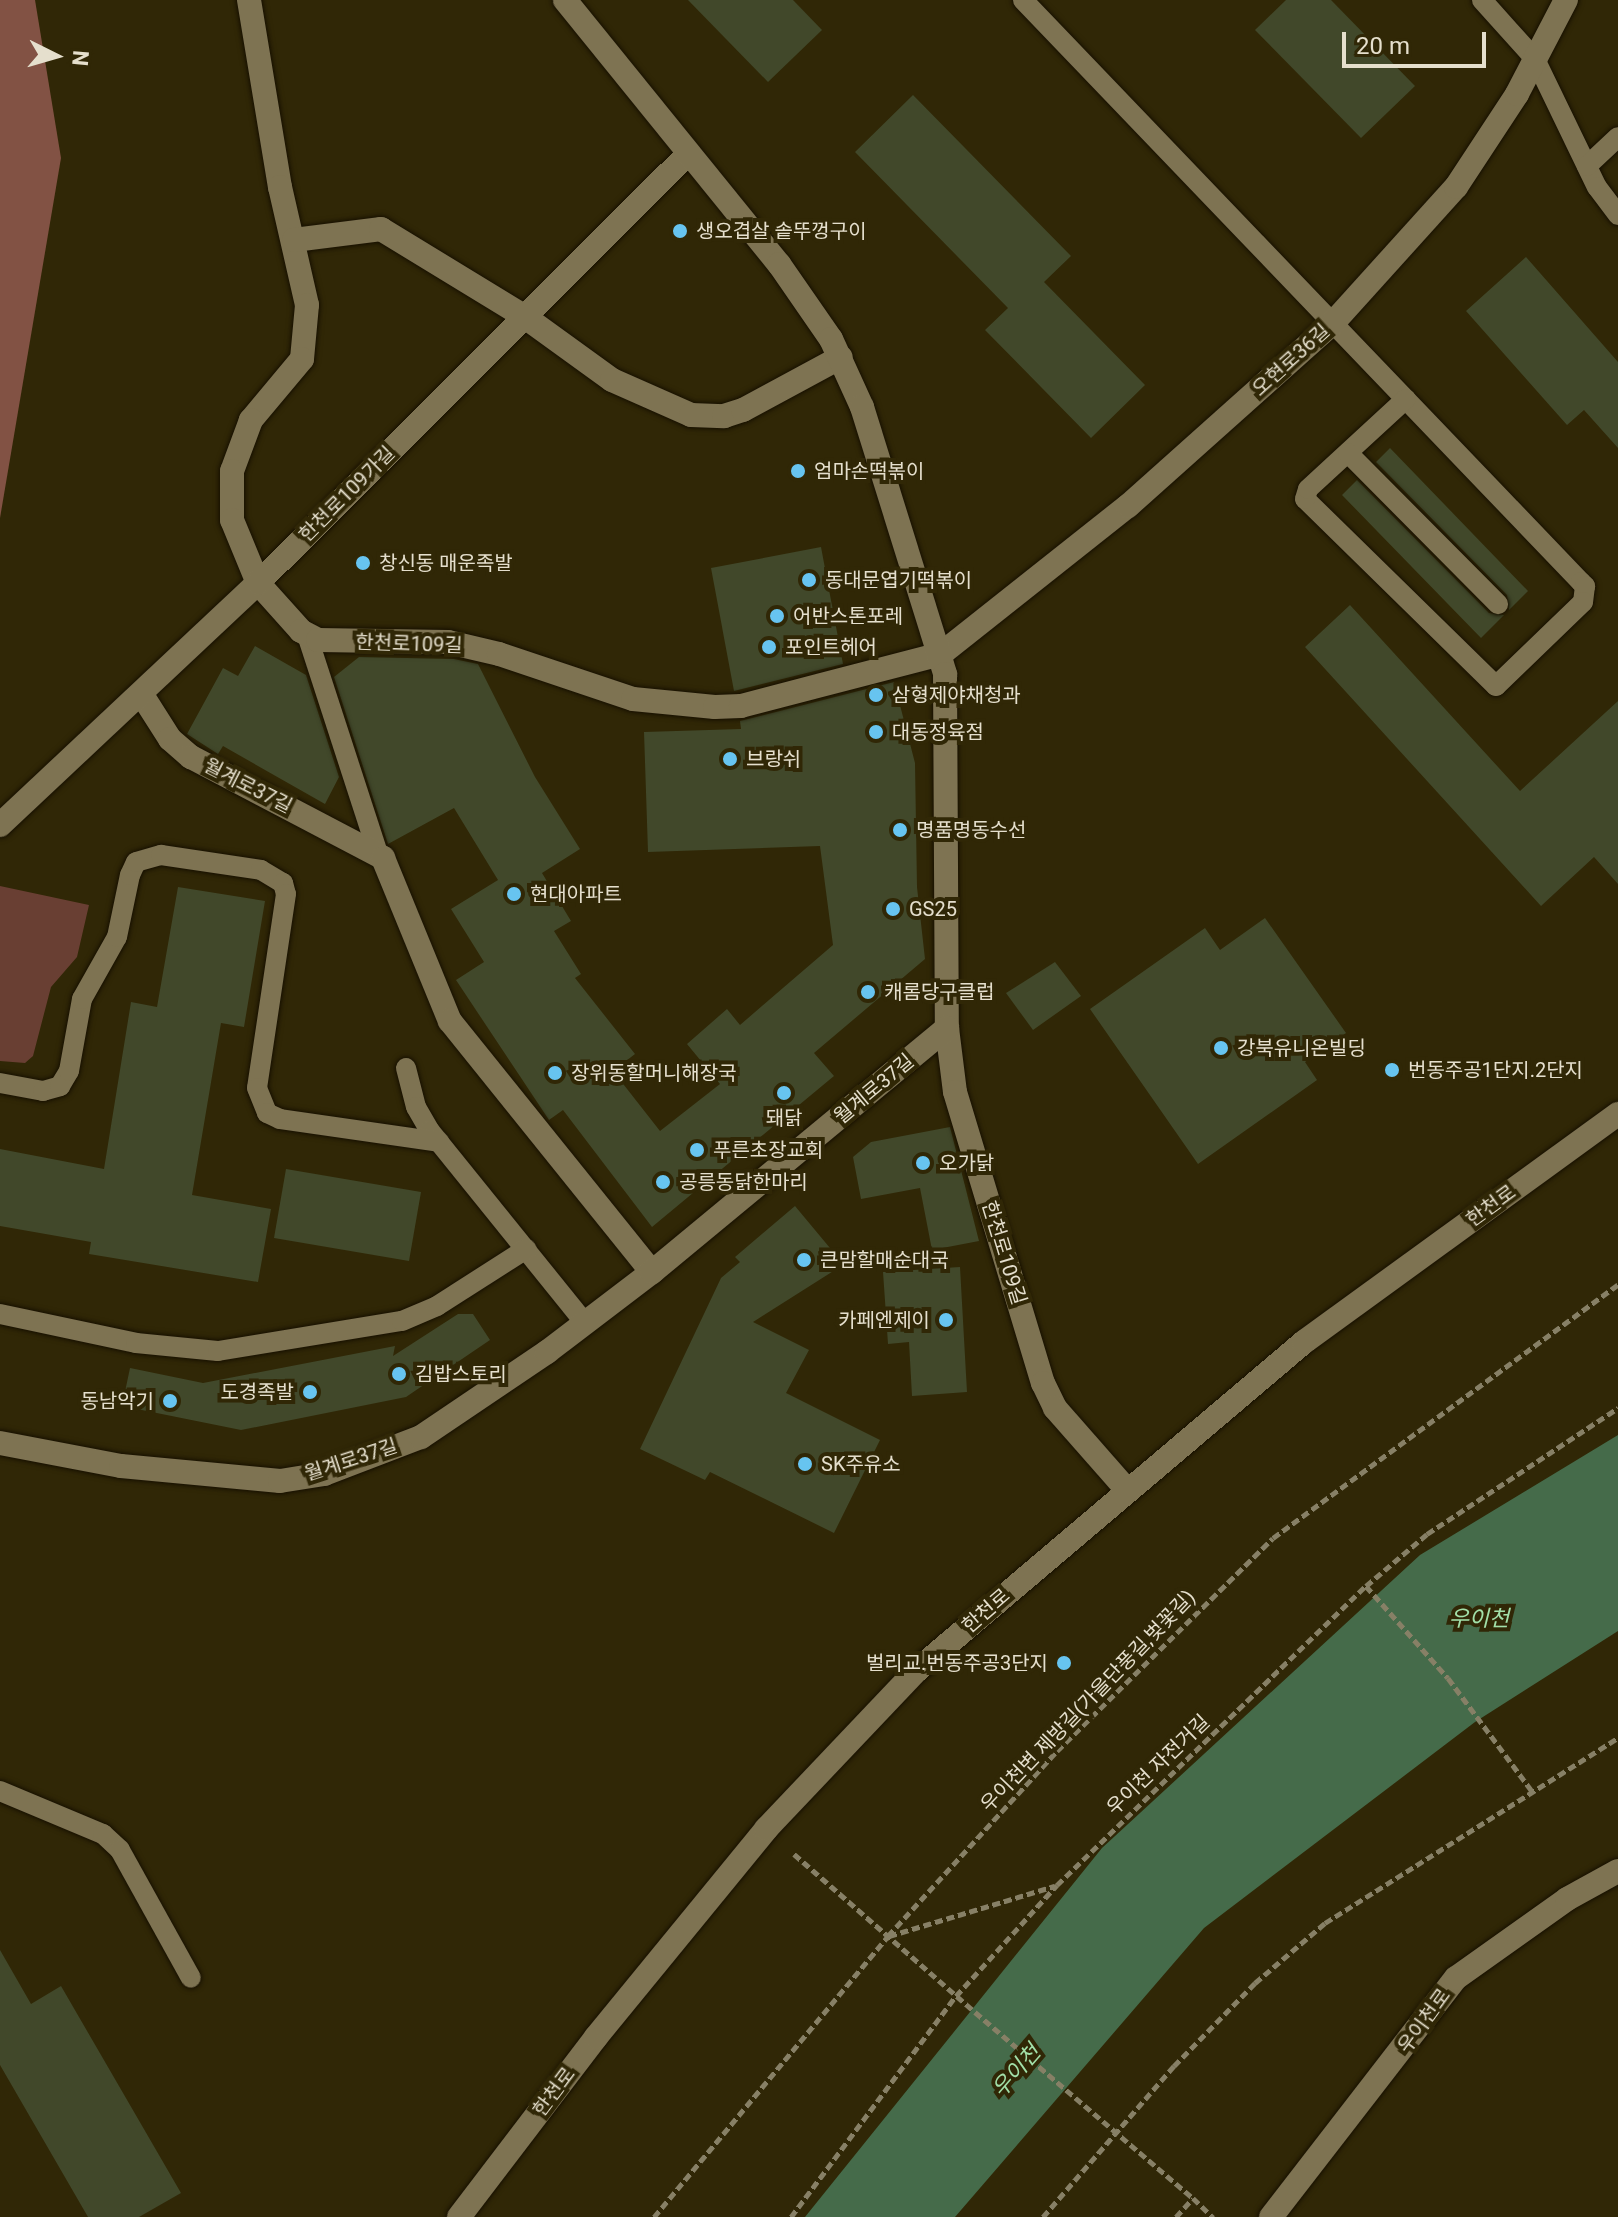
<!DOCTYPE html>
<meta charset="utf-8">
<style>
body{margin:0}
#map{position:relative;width:1618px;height:2217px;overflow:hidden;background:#302706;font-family:Roboto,"Noto Sans KR",sans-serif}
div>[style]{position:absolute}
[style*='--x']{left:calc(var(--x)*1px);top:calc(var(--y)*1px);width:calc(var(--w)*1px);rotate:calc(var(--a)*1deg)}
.green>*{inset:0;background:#693f33}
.forest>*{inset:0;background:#825244}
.water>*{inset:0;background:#456b4a}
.building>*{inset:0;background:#41482a}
.path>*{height:5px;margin-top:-2.5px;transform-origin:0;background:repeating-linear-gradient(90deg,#878066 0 8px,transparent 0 12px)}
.roads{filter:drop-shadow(0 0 2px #171000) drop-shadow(0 0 2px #171000)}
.lane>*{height:20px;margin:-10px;padding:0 10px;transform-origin:10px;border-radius:10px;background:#7e7352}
.street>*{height:24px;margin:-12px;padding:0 12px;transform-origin:12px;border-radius:12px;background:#7e7352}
.secondary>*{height:24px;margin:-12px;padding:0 12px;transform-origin:12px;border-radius:12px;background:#7e7352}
.path-bridge>*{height:5px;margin-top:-2.5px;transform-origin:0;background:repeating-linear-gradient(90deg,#878066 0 8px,transparent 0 12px)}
.dots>*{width:22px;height:22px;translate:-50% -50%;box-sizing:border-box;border:4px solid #302706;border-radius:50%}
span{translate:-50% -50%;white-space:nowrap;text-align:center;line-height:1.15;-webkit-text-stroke:8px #302706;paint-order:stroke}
.poi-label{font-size:20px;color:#e5dfcd}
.left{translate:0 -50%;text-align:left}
.right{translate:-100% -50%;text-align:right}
.street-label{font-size:20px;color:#e5dfcd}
.water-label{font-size:22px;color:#a2e0a9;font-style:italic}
.north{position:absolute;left:16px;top:16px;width:80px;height:80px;-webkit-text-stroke:6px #302706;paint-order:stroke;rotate:95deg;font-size:22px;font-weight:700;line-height:32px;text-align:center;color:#e5dfcd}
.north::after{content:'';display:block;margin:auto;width:28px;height:36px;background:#e5dfcd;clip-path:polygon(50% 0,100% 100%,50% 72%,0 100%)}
.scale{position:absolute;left:1342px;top:32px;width:144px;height:36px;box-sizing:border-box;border:4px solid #e5dfcd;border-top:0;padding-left:10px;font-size:24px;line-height:28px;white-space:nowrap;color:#e5dfcd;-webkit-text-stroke:6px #302706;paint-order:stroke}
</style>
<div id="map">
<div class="green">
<div style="clip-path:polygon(0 886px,89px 905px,77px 957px,51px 987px,33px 1056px,25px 1063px,0 1061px)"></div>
</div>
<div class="forest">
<div style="clip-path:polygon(0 0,35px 0,61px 158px,0 518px)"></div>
</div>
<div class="water">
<div style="clip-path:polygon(1618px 1435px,1618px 1631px,1475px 1722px,1204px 1928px,955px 2217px,805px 2217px,1102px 1848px,1420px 1555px)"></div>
</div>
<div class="building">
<div style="clip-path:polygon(688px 0,793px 0,822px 30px,768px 82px)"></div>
<div style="clip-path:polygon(1286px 0,1331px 0,1415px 86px,1361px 138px,1255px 30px)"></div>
<div style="clip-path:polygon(913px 95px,1071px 256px,1044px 282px,1145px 385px,1091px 438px,985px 330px,1008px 308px,855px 152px)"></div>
<div style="clip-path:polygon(1526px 257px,1618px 362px,1618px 448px,1584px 410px,1567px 425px,1466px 311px)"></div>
<div style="clip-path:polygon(1390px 448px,1528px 591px,1509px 610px,1507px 595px,1376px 462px)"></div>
<div style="clip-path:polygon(1357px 480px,1489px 613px,1504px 615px,1481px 638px,1342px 495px)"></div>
<div style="clip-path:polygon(821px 547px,843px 664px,734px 691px,711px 568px)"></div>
<div style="clip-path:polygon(1350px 605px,1520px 791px,1618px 701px,1618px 884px,1594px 857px,1541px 906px,1305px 647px)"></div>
<div style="clip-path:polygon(255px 646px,306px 675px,339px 777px,325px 804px,223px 746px,218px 754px,187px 734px,223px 668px,238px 676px)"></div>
<div style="clip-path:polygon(359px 657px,454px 659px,478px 664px,535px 777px,580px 849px,542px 873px,571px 921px,554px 931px,581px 974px,575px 978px,635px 1054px,613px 1071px,660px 1131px,720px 1084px,687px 1044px,727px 1009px,740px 1025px,833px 945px,820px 846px,648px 852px,644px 732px,741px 729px,740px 721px,894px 682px,915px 763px,917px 887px,925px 959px,814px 1053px,834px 1076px,652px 1227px,563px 1110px,549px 1120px,456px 980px,484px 962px,451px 909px,498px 880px,454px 808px,388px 844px,334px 677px)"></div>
<div style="clip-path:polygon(178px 887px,265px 901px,244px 1027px,221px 1023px,192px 1195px,271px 1209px,258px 1282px,89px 1254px,91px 1242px,0 1226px,0 1149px,104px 1169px,131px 1002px,157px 1007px)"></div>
<div style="clip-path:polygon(1265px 918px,1346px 1033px,1305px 1062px,1317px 1080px,1198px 1164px,1090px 1009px,1205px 928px,1220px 950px)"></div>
<div style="clip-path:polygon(1055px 962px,1081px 996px,1033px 1030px,1006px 993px)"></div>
<div style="clip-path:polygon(950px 1127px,979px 1241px,932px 1250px,920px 1188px,861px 1199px,853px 1157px,871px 1142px)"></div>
<div style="clip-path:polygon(286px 1169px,421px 1192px,409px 1261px,274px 1238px)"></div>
<div style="clip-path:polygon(795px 1206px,835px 1254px,835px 1270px,753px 1322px,809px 1350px,786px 1393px,880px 1440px,834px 1533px,710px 1472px,705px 1480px,640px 1449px,721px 1278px,740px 1262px,735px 1257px)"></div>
<div style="clip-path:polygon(960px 1267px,967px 1392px,912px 1396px,909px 1342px,888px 1344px,883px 1272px)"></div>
<div style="clip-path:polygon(458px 1314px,473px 1314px,490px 1340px,406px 1397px,241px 1430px,122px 1406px,130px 1368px,203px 1383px,395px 1346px,393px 1356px)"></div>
<div style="clip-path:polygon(0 1950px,31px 2004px,61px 1986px,181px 2193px,139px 2217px,88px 2217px,0 2065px)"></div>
</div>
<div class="path">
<div style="--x:1366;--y:1586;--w:123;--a:48.3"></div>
<div style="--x:1448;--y:1678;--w:141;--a:53.4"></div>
<div style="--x:794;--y:1854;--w:240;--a:41.1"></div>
<div style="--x:889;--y:1936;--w:173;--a:-16.8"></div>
<div style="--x:654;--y:2217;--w:366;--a:-50.2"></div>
<div style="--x:888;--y:1936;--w:251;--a:-47.6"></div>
<div style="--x:1057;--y:1751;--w:303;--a:-44.6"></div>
<div style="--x:1273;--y:1538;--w:428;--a:-36.3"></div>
<div style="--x:791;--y:2217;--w:276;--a:-53.3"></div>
<div style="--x:956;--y:1996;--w:150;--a:-47.7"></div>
<div style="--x:1057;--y:1885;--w:430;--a:-44.1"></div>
<div style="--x:1366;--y:1586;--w:80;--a:-40.4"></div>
<div style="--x:1427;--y:1534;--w:229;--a:-33.4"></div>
<div style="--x:1043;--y:2217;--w:200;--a:-49.1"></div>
<div style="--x:1174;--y:2066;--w:116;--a:-45.7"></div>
<div style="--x:1255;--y:1983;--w:92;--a:-40.6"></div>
<div style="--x:1325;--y:1923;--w:347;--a:-32.3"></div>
<div style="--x:1176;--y:2217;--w:25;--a:-48"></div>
<div style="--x:1193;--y:2198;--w:28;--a:44"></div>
</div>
<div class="roads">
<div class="lane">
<div style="--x:1023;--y:0;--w:806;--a:46.21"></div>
<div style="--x:1581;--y:582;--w:6;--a:45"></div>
<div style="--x:1585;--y:586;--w:16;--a:97"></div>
<div style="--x:1583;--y:602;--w:121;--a:136"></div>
<div style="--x:1496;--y:686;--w:267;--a:-135.6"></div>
<div style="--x:1305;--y:499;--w:10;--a:-73"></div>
<div style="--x:1308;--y:489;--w:133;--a:-42.6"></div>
<div style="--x:1482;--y:0;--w:79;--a:48.1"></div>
<div style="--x:1535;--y:59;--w:142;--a:64.2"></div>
<div style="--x:1597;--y:187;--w:35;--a:53"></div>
<div style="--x:1587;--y:166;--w:42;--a:-43.1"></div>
<div style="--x:1348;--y:453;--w:213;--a:45.2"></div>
<div style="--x:307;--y:635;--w:227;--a:72"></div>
<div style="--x:406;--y:1068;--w:40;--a:75.6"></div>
<div style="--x:416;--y:1107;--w:28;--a:60"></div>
<div style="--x:430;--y:1131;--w:247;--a:51.1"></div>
<div style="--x:0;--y:1083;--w:44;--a:10.5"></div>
<div style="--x:43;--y:1091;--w:18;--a:-16"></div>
<div style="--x:60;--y:1086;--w:17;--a:-59"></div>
<div style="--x:69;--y:1071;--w:73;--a:-79.8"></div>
<div style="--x:82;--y:999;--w:71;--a:-60.6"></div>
<div style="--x:117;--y:937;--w:63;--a:-78.2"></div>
<div style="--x:130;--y:875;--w:14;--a:-65"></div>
<div style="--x:136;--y:862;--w:26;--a:-16"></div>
<div style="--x:161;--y:855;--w:101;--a:8.5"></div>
<div style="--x:261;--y:870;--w:26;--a:31"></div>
<div style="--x:283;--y:883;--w:11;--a:75"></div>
<div style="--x:286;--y:894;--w:196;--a:98.5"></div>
<div style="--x:257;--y:1088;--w:27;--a:68"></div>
<div style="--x:267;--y:1113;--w:14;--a:25"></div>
<div style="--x:280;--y:1119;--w:161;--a:8.2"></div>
<div style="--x:0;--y:1314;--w:139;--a:12"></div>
<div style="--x:136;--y:1343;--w:82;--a:5.6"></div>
<div style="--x:218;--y:1351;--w:186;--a:-9.3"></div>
<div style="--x:402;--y:1321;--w:38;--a:-23"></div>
<div style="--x:437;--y:1306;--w:106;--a:-32.6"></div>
<div style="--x:0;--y:1791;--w:112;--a:22.7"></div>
<div style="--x:103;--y:1834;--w:23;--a:43"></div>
<div style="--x:120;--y:1850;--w:146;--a:61"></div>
</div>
<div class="street">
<div style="--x:249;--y:0;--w:190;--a:80.6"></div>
<div style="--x:280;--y:187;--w:121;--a:77.1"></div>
<div style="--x:307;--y:305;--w:54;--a:95.3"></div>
<div style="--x:302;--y:359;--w:80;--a:129.9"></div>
<div style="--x:251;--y:420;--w:54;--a:110.4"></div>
<div style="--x:232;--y:471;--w:49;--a:90"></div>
<div style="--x:232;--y:520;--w:68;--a:67.6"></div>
<div style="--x:258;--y:583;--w:64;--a:48.1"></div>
<div style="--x:301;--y:631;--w:19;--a:28"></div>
<div style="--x:318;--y:640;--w:130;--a:0.9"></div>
<div style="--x:448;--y:642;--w:52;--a:13.2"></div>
<div style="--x:499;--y:654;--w:141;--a:18.6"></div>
<div style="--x:633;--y:699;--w:82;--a:5.6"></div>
<div style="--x:715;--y:707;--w:26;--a:-2"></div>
<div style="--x:741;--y:706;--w:207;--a:-14.6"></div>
<div style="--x:941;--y:654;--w:238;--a:-38.4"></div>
<div style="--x:1128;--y:506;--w:275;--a:-41.8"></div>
<div style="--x:1333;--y:323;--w:183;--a:-47.9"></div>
<div style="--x:1456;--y:187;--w:111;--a:-56.7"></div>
<div style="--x:1517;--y:94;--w:106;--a:-62.5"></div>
<div style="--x:294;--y:240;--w:88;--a:-7.2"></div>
<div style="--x:381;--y:229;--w:169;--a:31.4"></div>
<div style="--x:525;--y:317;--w:107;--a:35.9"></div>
<div style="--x:612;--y:380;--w:86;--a:23.9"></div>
<div style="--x:691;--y:415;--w:33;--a:2"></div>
<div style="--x:724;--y:416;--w:20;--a:-18"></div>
<div style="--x:743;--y:410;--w:111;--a:-28.4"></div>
<div style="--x:142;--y:695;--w:52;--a:57.5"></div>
<div style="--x:170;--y:739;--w:28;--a:41"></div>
<div style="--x:191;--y:757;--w:217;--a:27.7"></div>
<div style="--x:383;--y:858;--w:176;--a:67.7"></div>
<div style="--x:450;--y:1021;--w:322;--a:51.2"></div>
<div style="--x:0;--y:825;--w:354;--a:-43.2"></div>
<div style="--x:258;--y:583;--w:606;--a:-44.93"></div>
</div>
<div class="secondary">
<div style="--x:565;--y:0;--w:340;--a:51"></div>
<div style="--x:779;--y:264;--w:91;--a:55.3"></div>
<div style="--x:831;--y:339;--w:75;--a:65.5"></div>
<div style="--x:862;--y:407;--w:280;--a:72.7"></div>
<div style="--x:945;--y:674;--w:354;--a:89.7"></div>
<div style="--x:947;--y:1028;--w:64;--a:82.9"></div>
<div style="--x:955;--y:1092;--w:304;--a:73.2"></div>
<div style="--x:1043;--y:1383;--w:28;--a:64"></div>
<div style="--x:1055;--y:1408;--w:109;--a:48.7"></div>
<div style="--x:0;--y:1443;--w:123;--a:10.8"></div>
<div style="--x:121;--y:1466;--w:160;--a:5.4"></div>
<div style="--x:280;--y:1481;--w:45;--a:-9"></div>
<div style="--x:324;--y:1474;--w:104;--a:-20.9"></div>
<div style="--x:421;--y:1437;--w:152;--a:-34"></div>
<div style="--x:547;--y:1352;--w:132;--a:-37.3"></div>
<div style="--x:652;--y:1272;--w:383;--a:-39.6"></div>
<div style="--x:459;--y:2217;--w:226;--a:-52.7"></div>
<div style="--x:596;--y:2037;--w:269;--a:-50.7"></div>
<div style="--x:766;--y:1829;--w:218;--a:-46.5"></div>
<div style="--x:916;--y:1671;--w:509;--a:-40.3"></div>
<div style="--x:1304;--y:1342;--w:388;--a:-36"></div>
<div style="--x:1271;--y:2217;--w:302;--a:-52.3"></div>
<div style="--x:1456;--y:1978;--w:136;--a:-35.4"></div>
<div style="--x:1567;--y:1899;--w:58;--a:-28.8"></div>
</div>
</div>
<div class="path-bridge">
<div style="--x:975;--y:2012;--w:287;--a:40.5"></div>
</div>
<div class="dots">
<div style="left:680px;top:231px;background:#67c4f0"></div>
<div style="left:798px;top:471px;background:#67c4f0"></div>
<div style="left:363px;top:563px;background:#67c4f0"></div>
<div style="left:809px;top:580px;background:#67c4f0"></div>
<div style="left:777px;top:616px;background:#67c4f0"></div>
<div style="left:769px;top:647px;background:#67c4f0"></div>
<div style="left:876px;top:695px;background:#67c4f0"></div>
<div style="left:876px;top:732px;background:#67c4f0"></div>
<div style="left:730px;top:759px;background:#67c4f0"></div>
<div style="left:900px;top:830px;background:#67c4f0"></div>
<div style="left:514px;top:894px;background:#67c4f0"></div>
<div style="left:893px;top:909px;background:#67c4f0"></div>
<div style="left:868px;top:992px;background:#67c4f0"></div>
<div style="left:1221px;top:1048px;background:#67c4f0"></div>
<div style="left:1392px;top:1070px;background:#67c4f0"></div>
<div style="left:555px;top:1073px;background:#67c4f0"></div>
<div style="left:784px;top:1093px;background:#67c4f0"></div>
<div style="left:697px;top:1150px;background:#67c4f0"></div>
<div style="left:923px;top:1163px;background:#67c4f0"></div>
<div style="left:663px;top:1182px;background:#67c4f0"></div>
<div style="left:804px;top:1260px;background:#67c4f0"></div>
<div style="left:946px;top:1320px;background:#67c4f0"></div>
<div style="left:399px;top:1374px;background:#67c4f0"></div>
<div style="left:310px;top:1392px;background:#67c4f0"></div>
<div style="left:170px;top:1401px;background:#67c4f0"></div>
<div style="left:805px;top:1464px;background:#67c4f0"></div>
<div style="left:1064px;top:1663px;background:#67c4f0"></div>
</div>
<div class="poi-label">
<span class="left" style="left:696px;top:231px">생오겹살 솥뚜껑구이</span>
<span class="left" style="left:814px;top:471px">엄마손떡볶이</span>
<span class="left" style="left:379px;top:563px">창신동 매운족발</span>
<span class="left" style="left:825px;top:580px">동대문엽기떡볶이</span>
<span class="left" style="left:793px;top:616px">어반스톤포레</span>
<span class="left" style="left:785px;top:647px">포인트헤어</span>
<span class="left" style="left:892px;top:695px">삼형제야채청과</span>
<span class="left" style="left:892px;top:732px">대동정육점</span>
<span class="left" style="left:746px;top:759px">브랑쉬</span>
<span class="left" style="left:916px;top:830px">명품명동수선</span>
<span class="left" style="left:530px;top:894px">현대아파트</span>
<span class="left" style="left:909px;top:909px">GS25</span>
<span class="left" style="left:884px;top:992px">캐롬당구클럽</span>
<span class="left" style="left:1237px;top:1048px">강북유니온빌딩</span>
<span class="left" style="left:1408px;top:1070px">번동주공1단지.2단지</span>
<span class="left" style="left:571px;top:1073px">장위동할머니해장국</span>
<span style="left:784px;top:1118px">돼닭</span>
<span class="left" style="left:713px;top:1150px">푸른초장교회</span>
<span class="left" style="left:939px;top:1163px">오가닭</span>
<span class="left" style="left:679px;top:1182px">공릉동닭한마리</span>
<span class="left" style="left:820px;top:1260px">큰맘할매순대국</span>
<span class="right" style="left:930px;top:1320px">카페엔제이</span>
<span class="left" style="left:415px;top:1374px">김밥스토리</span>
<span class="right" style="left:294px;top:1392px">도경족발</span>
<span class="right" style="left:154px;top:1401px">동남악기</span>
<span class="left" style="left:821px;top:1464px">SK주유소</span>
<span class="right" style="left:1048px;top:1663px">벌리교.번동주공3단지</span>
</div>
<div class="street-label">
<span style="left:1291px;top:360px;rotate:-42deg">오현로36길</span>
<span style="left:347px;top:494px;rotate:-45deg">한천로109가길</span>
<span style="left:409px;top:644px;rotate:2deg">한천로109길</span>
<span style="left:248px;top:786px;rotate:27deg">월계로37길</span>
<span style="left:874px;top:1089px;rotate:-40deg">월계로37길</span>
<span style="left:1491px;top:1206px;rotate:-36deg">한천로</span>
<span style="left:1004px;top:1253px;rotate:73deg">한천로109길</span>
<span style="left:351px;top:1460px;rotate:-18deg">월계로37길</span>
<span style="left:986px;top:1611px;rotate:-41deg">한천로</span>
<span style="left:1088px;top:1701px;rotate:-46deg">우이천변 제방길(가을단풍길,벚꽃길)</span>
<span style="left:1158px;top:1765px;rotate:-44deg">우이천 자전거길</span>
<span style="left:1424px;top:2021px;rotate:-54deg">우이천로</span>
<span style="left:554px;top:2092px;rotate:-53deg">한천로</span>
</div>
<div class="water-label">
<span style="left:1479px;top:1619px">우이천</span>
<span style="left:1016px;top:2071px;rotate:-49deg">우이천</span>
</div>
<div class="north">N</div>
<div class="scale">20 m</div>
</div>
